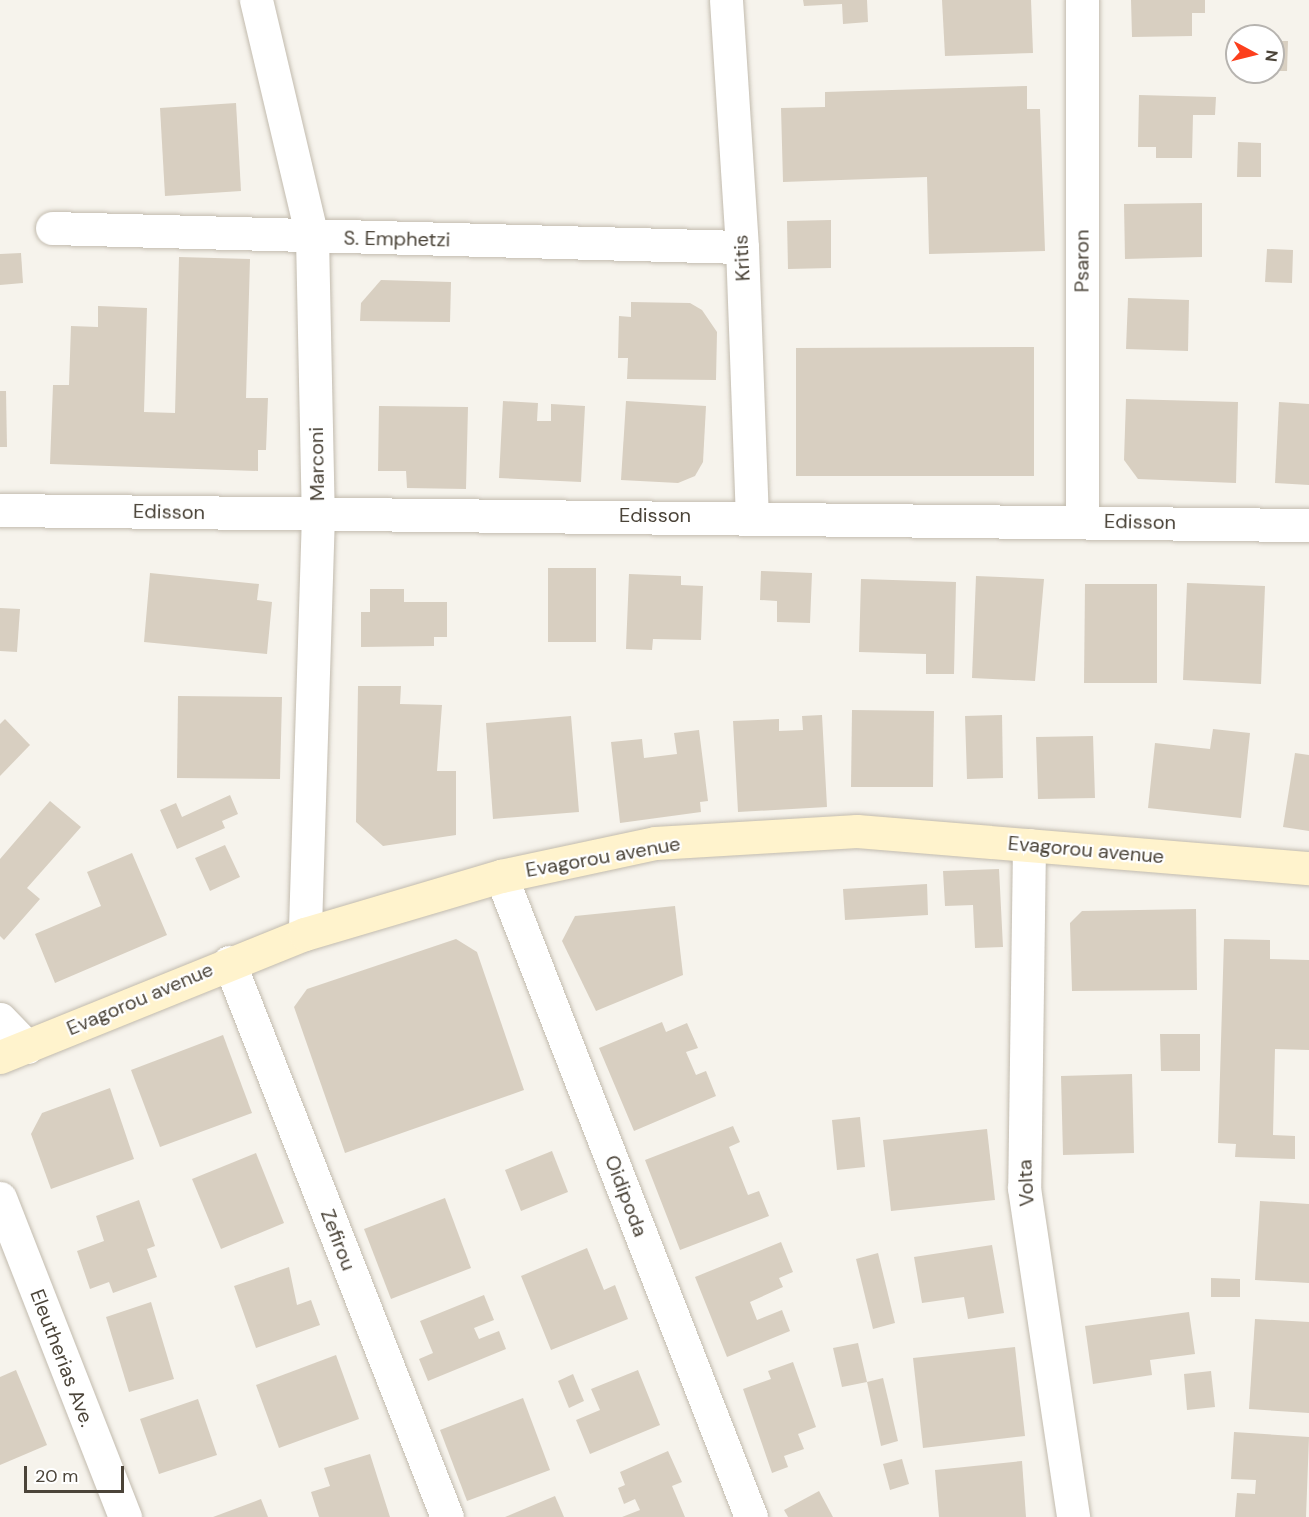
<!DOCTYPE html>
<style>
body{margin:0}
#map{position:relative;width:1309px;height:1517px;overflow:hidden;background:#f6f3ec;font-family:"DM Sans",sans-serif}
div>[style]{position:absolute}
[style*='--x']{left:calc(var(--x)*1px);top:calc(var(--y)*1px);width:calc(var(--w)*1px);rotate:calc(var(--a)*1deg)}
.building>*{inset:0;background:#d8cfc1}
.roads{filter:drop-shadow(0 0 2px #c2bbae) drop-shadow(0 0 2px #c2bbae)}
.street>*{height:33px;margin:-16.5px;padding:0 16.5px;transform-origin:16.5px;border-radius:16.5px;background:#fff}
.secondary>*{height:33px;margin:-16.5px;padding:0 16.5px;transform-origin:16.5px;border-radius:16.5px;background:#fff3cd}
span{translate:-50% -50%;white-space:nowrap;text-align:center;line-height:1.15;-webkit-text-stroke:4.5px #fff;paint-order:stroke}
.street-label{font-size:20px;color:#4b4439}
.north{position:absolute;left:1225px;top:24px;width:60px;height:60px;box-sizing:border-box;background:#fff;border:2px solid #b7b4b0;border-radius:50%;rotate:97deg;font-size:16px;font-weight:700;line-height:24px;text-align:center;color:#4b4439}
.north::after{content:'';display:block;margin:auto;width:21px;height:27px;background:#fc3f1d;clip-path:polygon(50% 0,100% 100%,50% 72%,0 100%)}
.scale{position:absolute;left:24px;top:1466px;width:100px;height:27px;box-sizing:border-box;border:3px solid #4b4439;border-top:0;padding-left:8px;font-size:18px;line-height:21px;white-space:nowrap;color:#4b4439;-webkit-text-stroke:4px #fff;paint-order:stroke}
</style>
<div id="map">
<div class="building">
<div style="clip-path:polygon(803px 0,867px 0,868px 22px,843px 24px,842px 4px,804px 6px)"></div>
<div style="clip-path:polygon(942px 0,1031px 0,1033px 53px,945px 56px)"></div>
<div style="clip-path:polygon(1131px 0,1205px 0,1205px 13px,1192px 13px,1192px 36px,1132px 37px)"></div>
<div style="clip-path:polygon(1273px 41px,1288px 41px,1287px 71px,1273px 71px)"></div>
<div style="clip-path:polygon(1027px 86px,1027px 109px,1040px 109px,1045px 251px,929px 254px,927px 177px,783px 182px,781px 108px,825px 107px,825px 92px)"></div>
<div style="clip-path:polygon(1139px 95px,1216px 97px,1215px 115px,1193px 115px,1192px 158px,1156px 158px,1156px 147px,1138px 147px)"></div>
<div style="clip-path:polygon(236px 103px,241px 191px,165px 196px,160px 108px)"></div>
<div style="clip-path:polygon(1238px 142px,1261px 143px,1261px 177px,1237px 177px)"></div>
<div style="clip-path:polygon(1202px 203px,1202px 257px,1125px 259px,1124px 204px)"></div>
<div style="clip-path:polygon(831px 220px,831px 268px,788px 269px,787px 221px)"></div>
<div style="clip-path:polygon(1267px 249px,1293px 250px,1292px 283px,1265px 282px)"></div>
<div style="clip-path:polygon(21px 253px,23px 283px,0 285px,0 254px)"></div>
<div style="clip-path:polygon(179px 257px,250px 259px,246px 398px,268px 398px,266px 450px,258px 450px,258px 471px,50px 464px,53px 385px,69px 385px,71px 326px,98px 327px,98px 306px,147px 308px,144px 412px,175px 413px)"></div>
<div style="clip-path:polygon(381px 280px,451px 282px,450px 322px,360px 321px,361px 303px)"></div>
<div style="clip-path:polygon(1128px 298px,1189px 300px,1188px 351px,1126px 349px)"></div>
<div style="clip-path:polygon(631px 302px,690px 303px,702px 310px,717px 332px,716px 380px,627px 379px,628px 358px,618px 358px,619px 316px,631px 317px)"></div>
<div style="clip-path:polygon(1034px 347px,1034px 476px,796px 476px,796px 348px)"></div>
<div style="clip-path:polygon(0 391px,6px 391px,7px 447px,0 447px)"></div>
<div style="clip-path:polygon(1126px 399px,1238px 402px,1236px 483px,1138px 479px,1124px 460px)"></div>
<div style="clip-path:polygon(503px 401px,538px 403px,537px 421px,551px 421px,551px 404px,585px 406px,581px 482px,499px 478px)"></div>
<div style="clip-path:polygon(626px 401px,706px 406px,703px 462px,695px 476px,678px 483px,621px 480px)"></div>
<div style="clip-path:polygon(1279px 402px,1309px 404px,1309px 485px,1275px 483px)"></div>
<div style="clip-path:polygon(379px 406px,468px 407px,466px 489px,407px 488px,406px 471px,378px 471px)"></div>
<div style="clip-path:polygon(548px 568px,596px 568px,596px 642px,548px 642px)"></div>
<div style="clip-path:polygon(761px 571px,812px 573px,810px 623px,777px 622px,777px 601px,760px 600px)"></div>
<div style="clip-path:polygon(150px 573px,259px 584px,257px 600px,272px 602px,267px 654px,144px 642px)"></div>
<div style="clip-path:polygon(629px 574px,681px 576px,681px 585px,703px 586px,701px 640px,653px 639px,652px 650px,626px 649px)"></div>
<div style="clip-path:polygon(976px 576px,1044px 579px,1035px 681px,972px 678px)"></div>
<div style="clip-path:polygon(861px 579px,956px 582px,954px 674px,926px 674px,926px 654px,859px 652px)"></div>
<div style="clip-path:polygon(1187px 583px,1265px 586px,1261px 684px,1183px 680px)"></div>
<div style="clip-path:polygon(1085px 584px,1157px 584px,1157px 683px,1084px 683px)"></div>
<div style="clip-path:polygon(370px 589px,404px 589px,404px 602px,447px 602px,447px 637px,434px 637px,434px 646px,361px 647px,361px 612px,370px 612px)"></div>
<div style="clip-path:polygon(0 608px,20px 609px,17px 652px,0 651px)"></div>
<div style="clip-path:polygon(358px 686px,401px 686px,400px 704px,442px 705px,437px 771px,456px 771px,456px 835px,383px 846px,356px 822px)"></div>
<div style="clip-path:polygon(178px 696px,282px 697px,280px 779px,177px 778px)"></div>
<div style="clip-path:polygon(852px 710px,934px 711px,933px 787px,851px 787px)"></div>
<div style="clip-path:polygon(822px 715px,827px 807px,738px 812px,733px 721px,779px 719px,779px 731px,803px 730px,802px 716px)"></div>
<div style="clip-path:polygon(1002px 715px,1003px 778px,967px 779px,965px 716px)"></div>
<div style="clip-path:polygon(571px 716px,579px 812px,493px 819px,486px 723px)"></div>
<div style="clip-path:polygon(5px 719px,30px 745px,0 776px,0 724px)"></div>
<div style="clip-path:polygon(1213px 729px,1250px 733px,1241px 818px,1148px 808px,1155px 743px,1210px 749px)"></div>
<div style="clip-path:polygon(699px 730px,708px 801px,700px 802px,701px 812px,620px 823px,611px 742px,642px 739px,644px 758px,677px 754px,674px 733px)"></div>
<div style="clip-path:polygon(1093px 736px,1095px 798px,1038px 799px,1036px 737px)"></div>
<div style="clip-path:polygon(1295px 753px,1309px 755px,1309px 831px,1283px 827px)"></div>
<div style="clip-path:polygon(230px 795px,238px 814px,222px 821px,225px 828px,177px 849px,160px 810px,176px 803px,182px 817px)"></div>
<div style="clip-path:polygon(50px 801px,81px 827px,27px 888px,40px 899px,4px 940px,0 936px,0 859px)"></div>
<div style="clip-path:polygon(225px 845px,240px 877px,210px 891px,195px 858px)"></div>
<div style="clip-path:polygon(132px 853px,167px 935px,55px 983px,35px 934px,101px 906px,87px 872px)"></div>
<div style="clip-path:polygon(999px 869px,1003px 947px,975px 948px,973px 905px,945px 906px,943px 871px)"></div>
<div style="clip-path:polygon(927px 884px,928px 915px,845px 920px,843px 889px)"></div>
<div style="clip-path:polygon(675px 906px,683px 975px,596px 1011px,562px 941px,575px 916px)"></div>
<div style="clip-path:polygon(1196px 909px,1197px 990px,1072px 991px,1070px 923px,1082px 911px)"></div>
<div style="clip-path:polygon(456px 939px,477px 952px,524px 1090px,345px 1153px,294px 1007px,307px 989px)"></div>
<div style="clip-path:polygon(1224px 939px,1270px 940px,1270px 959px,1309px 960px,1309px 1050px,1275px 1049px,1273px 1135px,1295px 1136px,1295px 1159px,1235px 1157px,1236px 1144px,1218px 1143px)"></div>
<div style="clip-path:polygon(662px 1022px,666px 1032px,687px 1023px,698px 1048px,686px 1052px,696px 1075px,706px 1071px,716px 1096px,634px 1131px,599px 1048px)"></div>
<div style="clip-path:polygon(1160px 1034px,1200px 1034px,1200px 1071px,1161px 1071px)"></div>
<div style="clip-path:polygon(223px 1035px,252px 1113px,160px 1147px,131px 1070px)"></div>
<div style="clip-path:polygon(1132px 1074px,1134px 1153px,1063px 1155px,1061px 1076px)"></div>
<div style="clip-path:polygon(110px 1088px,134px 1159px,51px 1189px,31px 1134px,42px 1113px)"></div>
<div style="clip-path:polygon(860px 1117px,865px 1167px,837px 1170px,832px 1120px)"></div>
<div style="clip-path:polygon(733px 1126px,740px 1142px,729px 1147px,748px 1195px,759px 1191px,769px 1216px,680px 1250px,645px 1160px)"></div>
<div style="clip-path:polygon(987px 1129px,995px 1200px,891px 1211px,883px 1140px)"></div>
<div style="clip-path:polygon(552px 1151px,568px 1192px,521px 1211px,505px 1170px)"></div>
<div style="clip-path:polygon(256px 1153px,284px 1223px,221px 1249px,192px 1179px)"></div>
<div style="clip-path:polygon(445px 1198px,471px 1268px,391px 1299px,364px 1229px)"></div>
<div style="clip-path:polygon(139px 1200px,155px 1246px,147px 1249px,157px 1277px,113px 1293px,109px 1282px,90px 1289px,77px 1251px,104px 1241px,96px 1216px)"></div>
<div style="clip-path:polygon(1260px 1201px,1309px 1204px,1309px 1283px,1255px 1280px)"></div>
<div style="clip-path:polygon(781px 1242px,793px 1272px,779px 1278px,783px 1287px,750px 1302px,757px 1320px,782px 1310px,790px 1331px,727px 1357px,695px 1277px)"></div>
<div style="clip-path:polygon(992px 1245px,1004px 1313px,968px 1319px,964px 1297px,922px 1303px,914px 1257px)"></div>
<div style="clip-path:polygon(587px 1248px,604px 1290px,615px 1285px,628px 1319px,551px 1350px,521px 1276px)"></div>
<div style="clip-path:polygon(878px 1253px,895px 1323px,873px 1329px,856px 1259px)"></div>
<div style="clip-path:polygon(289px 1267px,297px 1305px,311px 1300px,320px 1325px,256px 1348px,234px 1286px)"></div>
<div style="clip-path:polygon(1211px 1278px,1240px 1279px,1240px 1297px,1211px 1297px)"></div>
<div style="clip-path:polygon(484px 1295px,494px 1320px,474px 1328px,479px 1339px,499px 1331px,506px 1349px,428px 1381px,419px 1359px,433px 1353px,420px 1321px)"></div>
<div style="clip-path:polygon(151px 1302px,174px 1379px,129px 1392px,106px 1317px)"></div>
<div style="clip-path:polygon(1189px 1312px,1195px 1354px,1150px 1360px,1152px 1375px,1093px 1384px,1085px 1326px)"></div>
<div style="clip-path:polygon(1255px 1319px,1309px 1322px,1309px 1413px,1249px 1409px)"></div>
<div style="clip-path:polygon(858px 1343px,867px 1382px,842px 1387px,833px 1348px)"></div>
<div style="clip-path:polygon(1015px 1347px,1025px 1436px,923px 1448px,913px 1358px)"></div>
<div style="clip-path:polygon(336px 1355px,359px 1419px,279px 1448px,256px 1385px)"></div>
<div style="clip-path:polygon(793px 1362px,816px 1427px,798px 1434px,804px 1449px,784px 1456px,788px 1467px,772px 1473px,743px 1389px,771px 1379px,768px 1371px)"></div>
<div style="clip-path:polygon(16px 1370px,47px 1445px,0 1465px,0 1377px)"></div>
<div style="clip-path:polygon(638px 1370px,660px 1425px,590px 1454px,576px 1420px,600px 1410px,591px 1389px)"></div>
<div style="clip-path:polygon(1211px 1371px,1215px 1407px,1187px 1410px,1184px 1374px)"></div>
<div style="clip-path:polygon(573px 1374px,584px 1401px,569px 1408px,558px 1381px)"></div>
<div style="clip-path:polygon(883px 1378px,898px 1441px,881px 1446px,867px 1382px)"></div>
<div style="clip-path:polygon(523px 1398px,550px 1470px,467px 1501px,440px 1430px)"></div>
<div style="clip-path:polygon(198px 1399px,217px 1455px,159px 1474px,140px 1419px)"></div>
<div style="clip-path:polygon(1234px 1432px,1309px 1437px,1306px 1517px,1235px 1517px,1237px 1493px,1255px 1494px,1256px 1480px,1231px 1479px)"></div>
<div style="clip-path:polygon(668px 1451px,682px 1482px,672px 1486px,685px 1517px,622px 1517px,640px 1510px,635px 1499px,624px 1504px,618px 1488px,625px 1485px,620px 1472px)"></div>
<div style="clip-path:polygon(370px 1454px,390px 1517px,319px 1517px,311px 1492px,330px 1486px,324px 1468px)"></div>
<div style="clip-path:polygon(902px 1459px,909px 1484px,890px 1490px,883px 1464px)"></div>
<div style="clip-path:polygon(1022px 1461px,1026px 1517px,939px 1517px,935px 1470px)"></div>
<div style="clip-path:polygon(819px 1491px,833px 1517px,788px 1517px,784px 1510px)"></div>
<div style="clip-path:polygon(555px 1496px,564px 1517px,505px 1517px)"></div>
<div style="clip-path:polygon(261px 1499px,268px 1517px,213px 1517px)"></div>
</div>
<div class="roads">
<div class="street">
<div style="--x:256;--y:0;--w:244;--a:76.7"></div>
<div style="--x:312;--y:237;--w:277;--a:88.8"></div>
<div style="--x:318;--y:514;--w:420;--a:91.8"></div>
<div style="--x:726;--y:0;--w:248;--a:86.3"></div>
<div style="--x:742;--y:247;--w:269;--a:87.9"></div>
<div style="--x:52;--y:228;--w:690;--a:1.58"></div>
<div style="--x:0;--y:510;--w:1309;--a:0.66"></div>
<div style="--x:1082;--y:522;--w:522;--a:-90"></div>
<div style="--x:1029;--y:845;--w:343;--a:90.8"></div>
<div style="--x:1024;--y:1188;--w:333;--a:81.5"></div>
<div style="--x:501;--y:876;--w:688;--a:68.69"></div>
<div style="--x:229;--y:962;--w:596;--a:68.56"></div>
<div style="--x:0;--y:1019;--w:39;--a:46"></div>
<div style="--x:0;--y:1198;--w:343;--a:68.6"></div>
</div>
<div class="secondary">
<div style="--x:0;--y:1057;--w:329;--a:-22"></div>
<div style="--x:305;--y:934;--w:204;--a:-16.5"></div>
<div style="--x:501;--y:876;--w:157;--a:-12.1"></div>
<div style="--x:655;--y:843;--w:202;--a:-3.4"></div>
<div style="--x:857;--y:831;--w:454;--a:4.7"></div>
</div>
</div>
<div class="street-label">
<span style="left:397px;top:239px;rotate:1deg">S. Emphetzi</span>
<span style="left:742px;top:258px;rotate:-93deg">Kritis</span>
<span style="left:1082px;top:261px;rotate:-90deg">Psaron</span>
<span style="left:317px;top:464px;rotate:-91deg">Marconi</span>
<span style="left:169px;top:512px;rotate:1deg">Edisson</span>
<span style="left:655px;top:515px">Edisson</span>
<span style="left:1140px;top:522px;rotate:1deg">Edisson</span>
<span style="left:1086px;top:850px;rotate:5deg">Evagorou avenue</span>
<span style="left:603px;top:857px;rotate:-10deg">Evagorou avenue</span>
<span style="left:140px;top:999px;rotate:-23deg">Evagorou avenue</span>
<span style="left:1026px;top:1183px;rotate:-93deg">Volta</span>
<span style="left:626px;top:1196px;rotate:69deg">Oidipoda</span>
<span style="left:338px;top:1240px;rotate:69deg">Zefirou</span>
<span style="left:62px;top:1358px;rotate:69deg">Eleutherias Ave.</span>
</div>
<div class="north">N</div>
<div class="scale">20 m</div>
</div>
